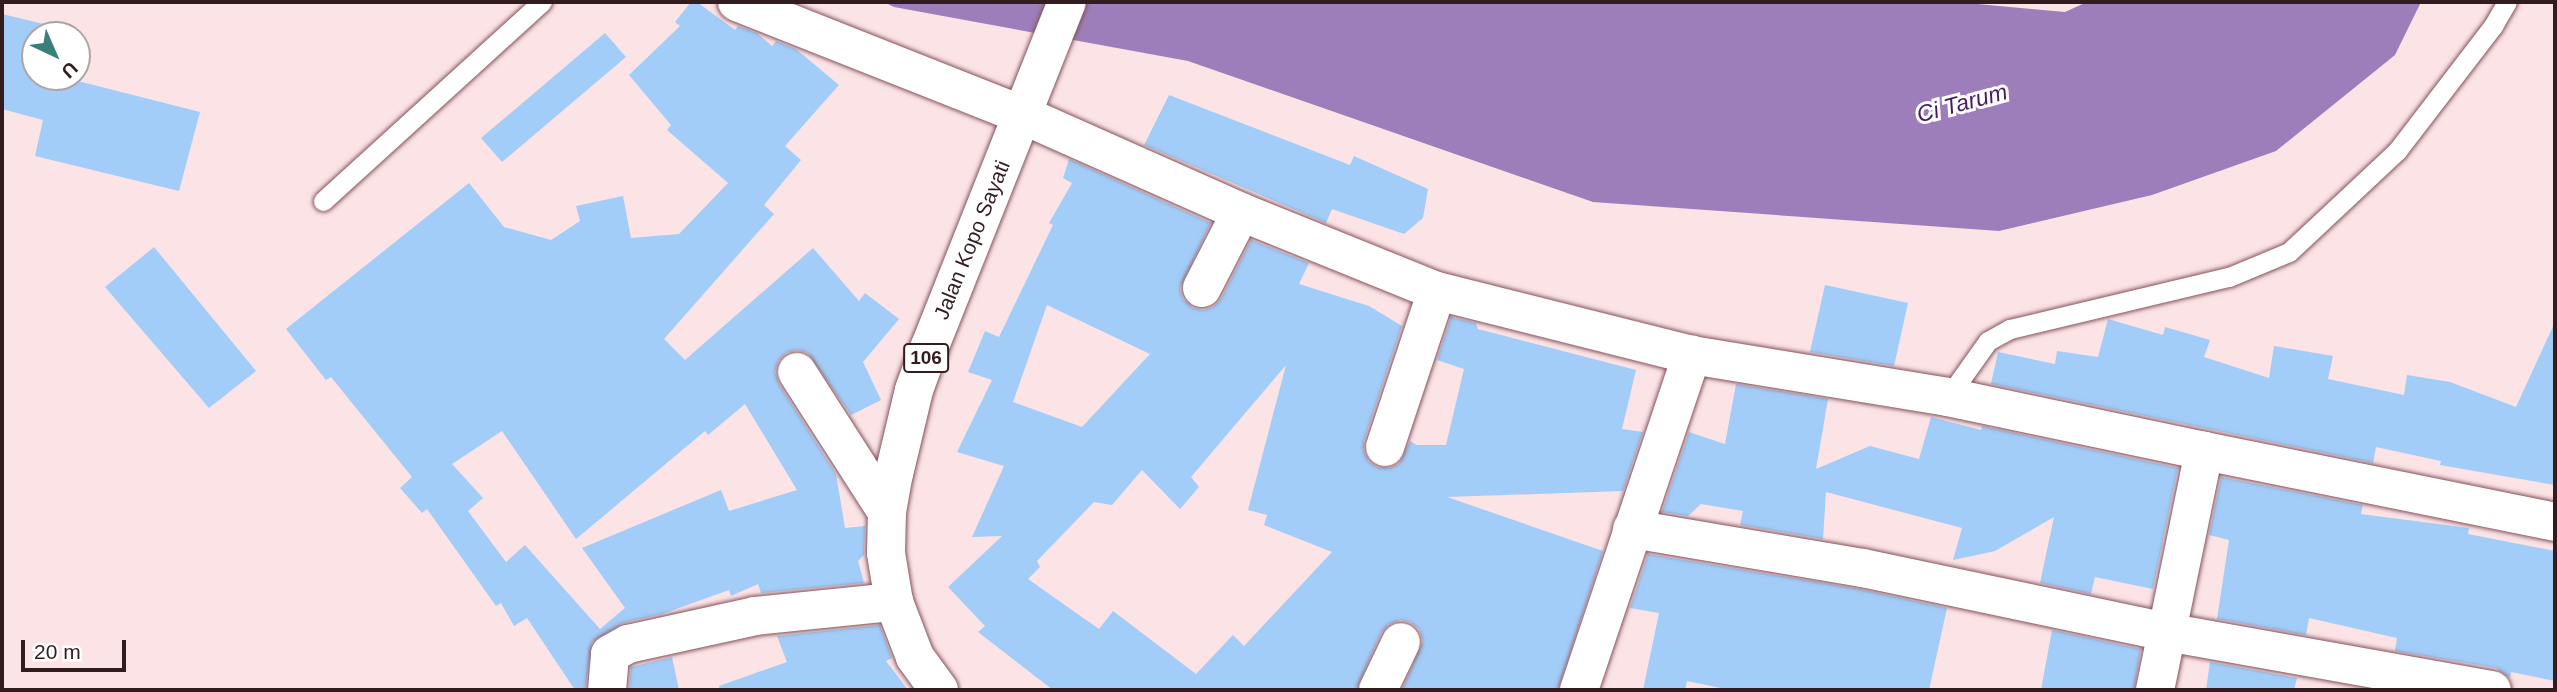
<!DOCTYPE html>
<style>
body{margin:0}
#map{position:relative;width:2557px;height:692px;overflow:hidden;background:#fbe3e6;font-family:Arial,sans-serif}
div>[style]{position:absolute}
[style*='--x']{left:calc(var(--x)*1px);top:calc(var(--y)*1px);width:calc(var(--w)*1px);rotate:calc(var(--a)*1deg)}
.water>*{inset:0;background:#9e7eba}
.building>*{inset:0;background:#a2cdf8}
.roads{filter:drop-shadow(0 0 2px #85525b) drop-shadow(0 0 2px #85525b)}
.service>*{height:19px;margin:-9.5px;padding:0 9.5px;transform-origin:9.5px;border-radius:9.5px;background:#fff}
.minor>*{height:38px;margin:-19px;padding:0 19px;transform-origin:19px;border-radius:19px;background:#fff}
.primary>*{height:38px;margin:-19px;padding:0 19px;transform-origin:19px;border-radius:19px;background:#fff}
span{translate:-50% -50%;white-space:nowrap;text-align:center;line-height:1.15;-webkit-text-stroke:6px #fff;paint-order:stroke}
.shield-label span{padding:2px 5px;background:#fff;border:2px solid;border-radius:5px;-webkit-text-stroke-width:0}
.shield-label{font-size:19px;color:#321c20;font-weight:700}
.street-label{font-size:21px;color:#321c20}
.water-label{font-size:23px;color:#481c65;font-style:italic}
.frame{position:absolute;inset:0;border:4px solid #321c20;pointer-events:none}
.north{position:absolute;left:21px;top:21px;width:70px;height:70px;box-sizing:border-box;background:#fff;border:2px solid #ada4a6;border-radius:50%;rotate:136deg;font-size:19px;font-weight:700;line-height:28px;text-align:center;color:#321c20}
.north::after{content:'';display:block;margin:auto;width:24px;height:32px;background:#39807b;clip-path:polygon(50% 0,100% 100%,50% 72%,0 100%)}
.scale{position:absolute;left:21px;top:640px;width:105px;height:32px;box-sizing:border-box;border:4px solid #321c20;border-top:0;padding-left:9px;font-size:21px;line-height:24px;white-space:nowrap;color:#321c20;-webkit-text-stroke:5px #fff;paint-order:stroke}
</style>
<div id="map">
<div class="water">
<div style="clip-path:polygon(884px 2px,1956px 2px,2065px 12px,2087px 2px,2421px 2px,2395px 55px,2276px 151px,2152px 195px,1999px 231px,1593px 202px,1188px 61px,894px 7px)"></div>
</div>
<div class="building">
<div style="clip-path:polygon(evenodd,691px 2px,697px 2px,735px 30px,738px 26px,757px 33px,772px 46px,776px 41px,796px 49px,839px 85px,785px 146px,801px 160px,764px 205px,774px 214px,664px 339px,685px 360px,813px 248px,859px 301px,865px 293px,899px 319px,863px 362px,881px 400px,851px 415px,808px 353px,797px 350px,786px 353px,778px 361px,775px 372px,779px 384px,836px 474px,845px 528px,865px 526px,864px 555px,858px 561px,864px 583px,761px 593px,758px 584px,731px 596px,729px 590px,662px 614px,623px 623px,592px 642px,585px 690px,575px 690px,527px 618px,514px 626px,501px 603px,496px 606px,427px 509px,422px 513px,400px 488px,412px 477px,331px 377px,326px 380px,286px 329px,469px 183px,504px 227px,551px 240px,580px 221px,576px 206px,623px 196px,631px 238px,679px 234px,728px 183px,667px 130px,671px 125px,629px 75px,680px 26px,675px 22px,691px 2px,745px 404px,797px 490px,729px 511px,721px 490px,582px 548px,625px 608px,600px 629px,525px 545px,506px 562px,468px 511px,483px 498px,452px 464px,502px 431px,576px 539px,705px 431px,708px 435px,745px 404px)"></div>
<div style="clip-path:polygon(2px 14px,52px 26px,49px 35px,35px 35px,35px 77px,62px 77px,200px 112px,179px 191px,35px 156px,43px 120px,2px 109px)"></div>
<div style="clip-path:polygon(605px 33px,626px 57px,502px 162px,481px 138px)"></div>
<div style="clip-path:polygon(1169px 95px,1350px 165px,1354px 156px,1428px 189px,1423px 218px,1404px 234px,1332px 209px,1326px 223px,1144px 145px)"></div>
<div style="clip-path:polygon(evenodd,1069px 159px,1211px 223px,1180px 288px,1183px 299px,1193px 308px,1204px 310px,1213px 307px,1221px 299px,1251px 240px,1309px 263px,1299px 284px,1369px 306px,1402px 326px,1364px 441px,1364px 452px,1369px 462px,1377px 467px,1389px 468px,1399px 464px,1410px 441px,1417px 445px,1446px 445px,1464px 369px,1437px 360px,1451px 317px,1476px 323px,1478px 329px,1636px 370px,1622px 429px,1643px 432px,1623px 491px,1447px 497px,1603px 551px,1558px 690px,1402px 690px,1423px 641px,1419px 629px,1410px 622px,1400px 620px,1389px 624px,1381px 633px,1356px 690px,1053px 690px,978px 632px,985px 626px,948px 587px,1002px 536px,972px 537px,1004px 466px,957px 452px,992px 380px,968px 372px,985px 331px,999px 337px,1053px 225px,1049px 223px,1072px 183px,1063px 178px,1069px 159px,1047px 305px,1150px 354px,1082px 427px,1013px 402px,1047px 305px,1069px 159px,1286px 365px,1248px 510px,1267px 515px,1264px 525px,1332px 552px,1244px 646px,1233px 635px,1196px 674px,1113px 611px,1099px 629px,1028px 579px,1040px 567px,1037px 561px,1094px 502px,1112px 505px,1142px 470px,1180px 509px,1199px 487px,1191px 477px,1286px 365px)"></div>
<div style="clip-path:polygon(154px 247px,256px 371px,209px 408px,105px 287px)"></div>
<div style="clip-path:polygon(1825px 285px,1908px 303px,1894px 366px,1810px 352px)"></div>
<div style="clip-path:polygon(2108px 319px,2163px 335px,2165px 327px,2210px 340px,2204px 357px,2269px 378px,2274px 346px,2333px 356px,2328px 379px,2404px 395px,2407px 375px,2450px 382px,2516px 407px,2555px 322px,2555px 485px,2440px 465px,2441px 461px,2376px 447px,2373px 463px,1991px 384px,1998px 352px,2055px 364px,2057px 351px,2098px 357px)"></div>
<div style="clip-path:polygon(1736px 384px,1828px 399px,1816px 469px,1870px 446px,1919px 459px,1931px 417px,1981px 430px,1982px 426px,2178px 468px,2153px 589px,2095px 577px,2091px 594px,2040px 583px,2054px 517px,1995px 551px,1953px 560px,1962px 528px,1826px 492px,1823px 539px,1740px 525px,1743px 511px,1701px 504px,1688px 516px,1662px 512px,1689px 432px,1725px 444px)"></div>
<div style="clip-path:polygon(2221px 477px,2363px 505px,2361px 514px,2469px 528px,2468px 534px,2555px 551px,2555px 681px,2511px 672px,2510px 678px,2496px 668px,2395px 651px,2397px 638px,2309px 618px,2306px 635px,2217px 619px,2229px 540px,2209px 535px)"></div>
<div style="clip-path:polygon(1648px 554px,1859px 589px,1947px 608px,1929px 690px,1730px 690px,1687px 681px,1685px 690px,1643px 690px,1659px 613px,1630px 608px)"></div>
<div style="clip-path:polygon(880px 625px,892px 658px,886px 661px,908px 690px,720px 690px,719px 686px,787px 662px,777px 636px)"></div>
<div style="clip-path:polygon(2052px 630px,2141px 649px,2134px 690px,2041px 690px)"></div>
<div style="clip-path:polygon(672px 657px,679px 690px,629px 690px,631px 667px)"></div>
<div style="clip-path:polygon(2210px 662px,2297px 678px,2294px 690px,2206px 690px)"></div>
</div>
<div class="roads">
<div class="service">
<div style="--x:323;--y:201;--w:296;--a:-42.3"></div>
<div style="--x:1948;--y:397;--w:69;--a:-54.5"></div>
<div style="--x:1988;--y:341;--w:25;--a:-29"></div>
<div style="--x:2010;--y:329;--w:225;--a:-13.4"></div>
<div style="--x:2229;--y:277;--w:65;--a:-22.6"></div>
<div style="--x:2289;--y:252;--w:148;--a:-43.1"></div>
<div style="--x:2397;--y:151;--w:158;--a:-52.5"></div>
<div style="--x:2493;--y:26;--w:28;--a:-60"></div>
</div>
<div class="minor">
<div style="--x:737;--y:2;--w:308;--a:21.6"></div>
<div style="--x:1023;--y:115;--w:239;--a:24"></div>
<div style="--x:1241;--y:212;--w:211;--a:22"></div>
<div style="--x:1437;--y:291;--w:263;--a:14.1"></div>
<div style="--x:1692;--y:355;--w:259;--a:9.3"></div>
<div style="--x:1948;--y:397;--w:262;--a:11.9"></div>
<div style="--x:1202;--y:288;--w:85;--a:-62.8"></div>
<div style="--x:797;--y:372;--w:166;--a:57.3"></div>
<div style="--x:1385;--y:447;--w:164;--a:-71.6"></div>
<div style="--x:1632;--y:529;--w:234;--a:9.6"></div>
<div style="--x:1863;--y:568;--w:310;--a:11.9"></div>
<div style="--x:2166;--y:632;--w:331;--a:10.1"></div>
<div style="--x:607;--y:690;--w:36;--a:-85"></div>
<div style="--x:610;--y:654;--w:21;--a:-29"></div>
<div style="--x:628;--y:644;--w:130;--a:-12.4"></div>
<div style="--x:755;--y:616;--w:140;--a:-5.8"></div>
<div style="--x:1378;--y:690;--w:53;--a:-64.4"></div>
<div style="--x:1579;--y:690;--w:354;--a:-71.4"></div>
<div style="--x:2155;--y:690;--w:244;--a:-78.4"></div>
<div style="--x:2204;--y:451;--w:358;--a:11.4"></div>
</div>
<div class="primary">
<div style="--x:939;--y:690;--w:41;--a:-126"></div>
<div style="--x:915;--y:657;--w:59;--a:-110.9"></div>
<div style="--x:894;--y:602;--w:50;--a:-99.3"></div>
<div style="--x:886;--y:553;--w:41;--a:-88.6"></div>
<div style="--x:887;--y:512;--w:39;--a:-80"></div>
<div style="--x:894;--y:474;--w:86;--a:-76.6"></div>
<div style="--x:914;--y:390;--w:47;--a:-70"></div>
<div style="--x:930;--y:346;--w:370;--a:-68.3"></div>
</div>
</div>
<div class="shield-label">
<span style="left:926px;top:358px">106</span>
</div>
<div class="street-label">
<span style="left:972px;top:240px;rotate:-68deg">Jalan Kopo Sayati</span>
</div>
<div class="water-label">
<span style="left:1962px;top:103px;rotate:-15deg">Ci Tarum</span>
</div>
<div class="frame"></div>
<div class="north">U</div>
<div class="scale">20 m</div>
</div>
